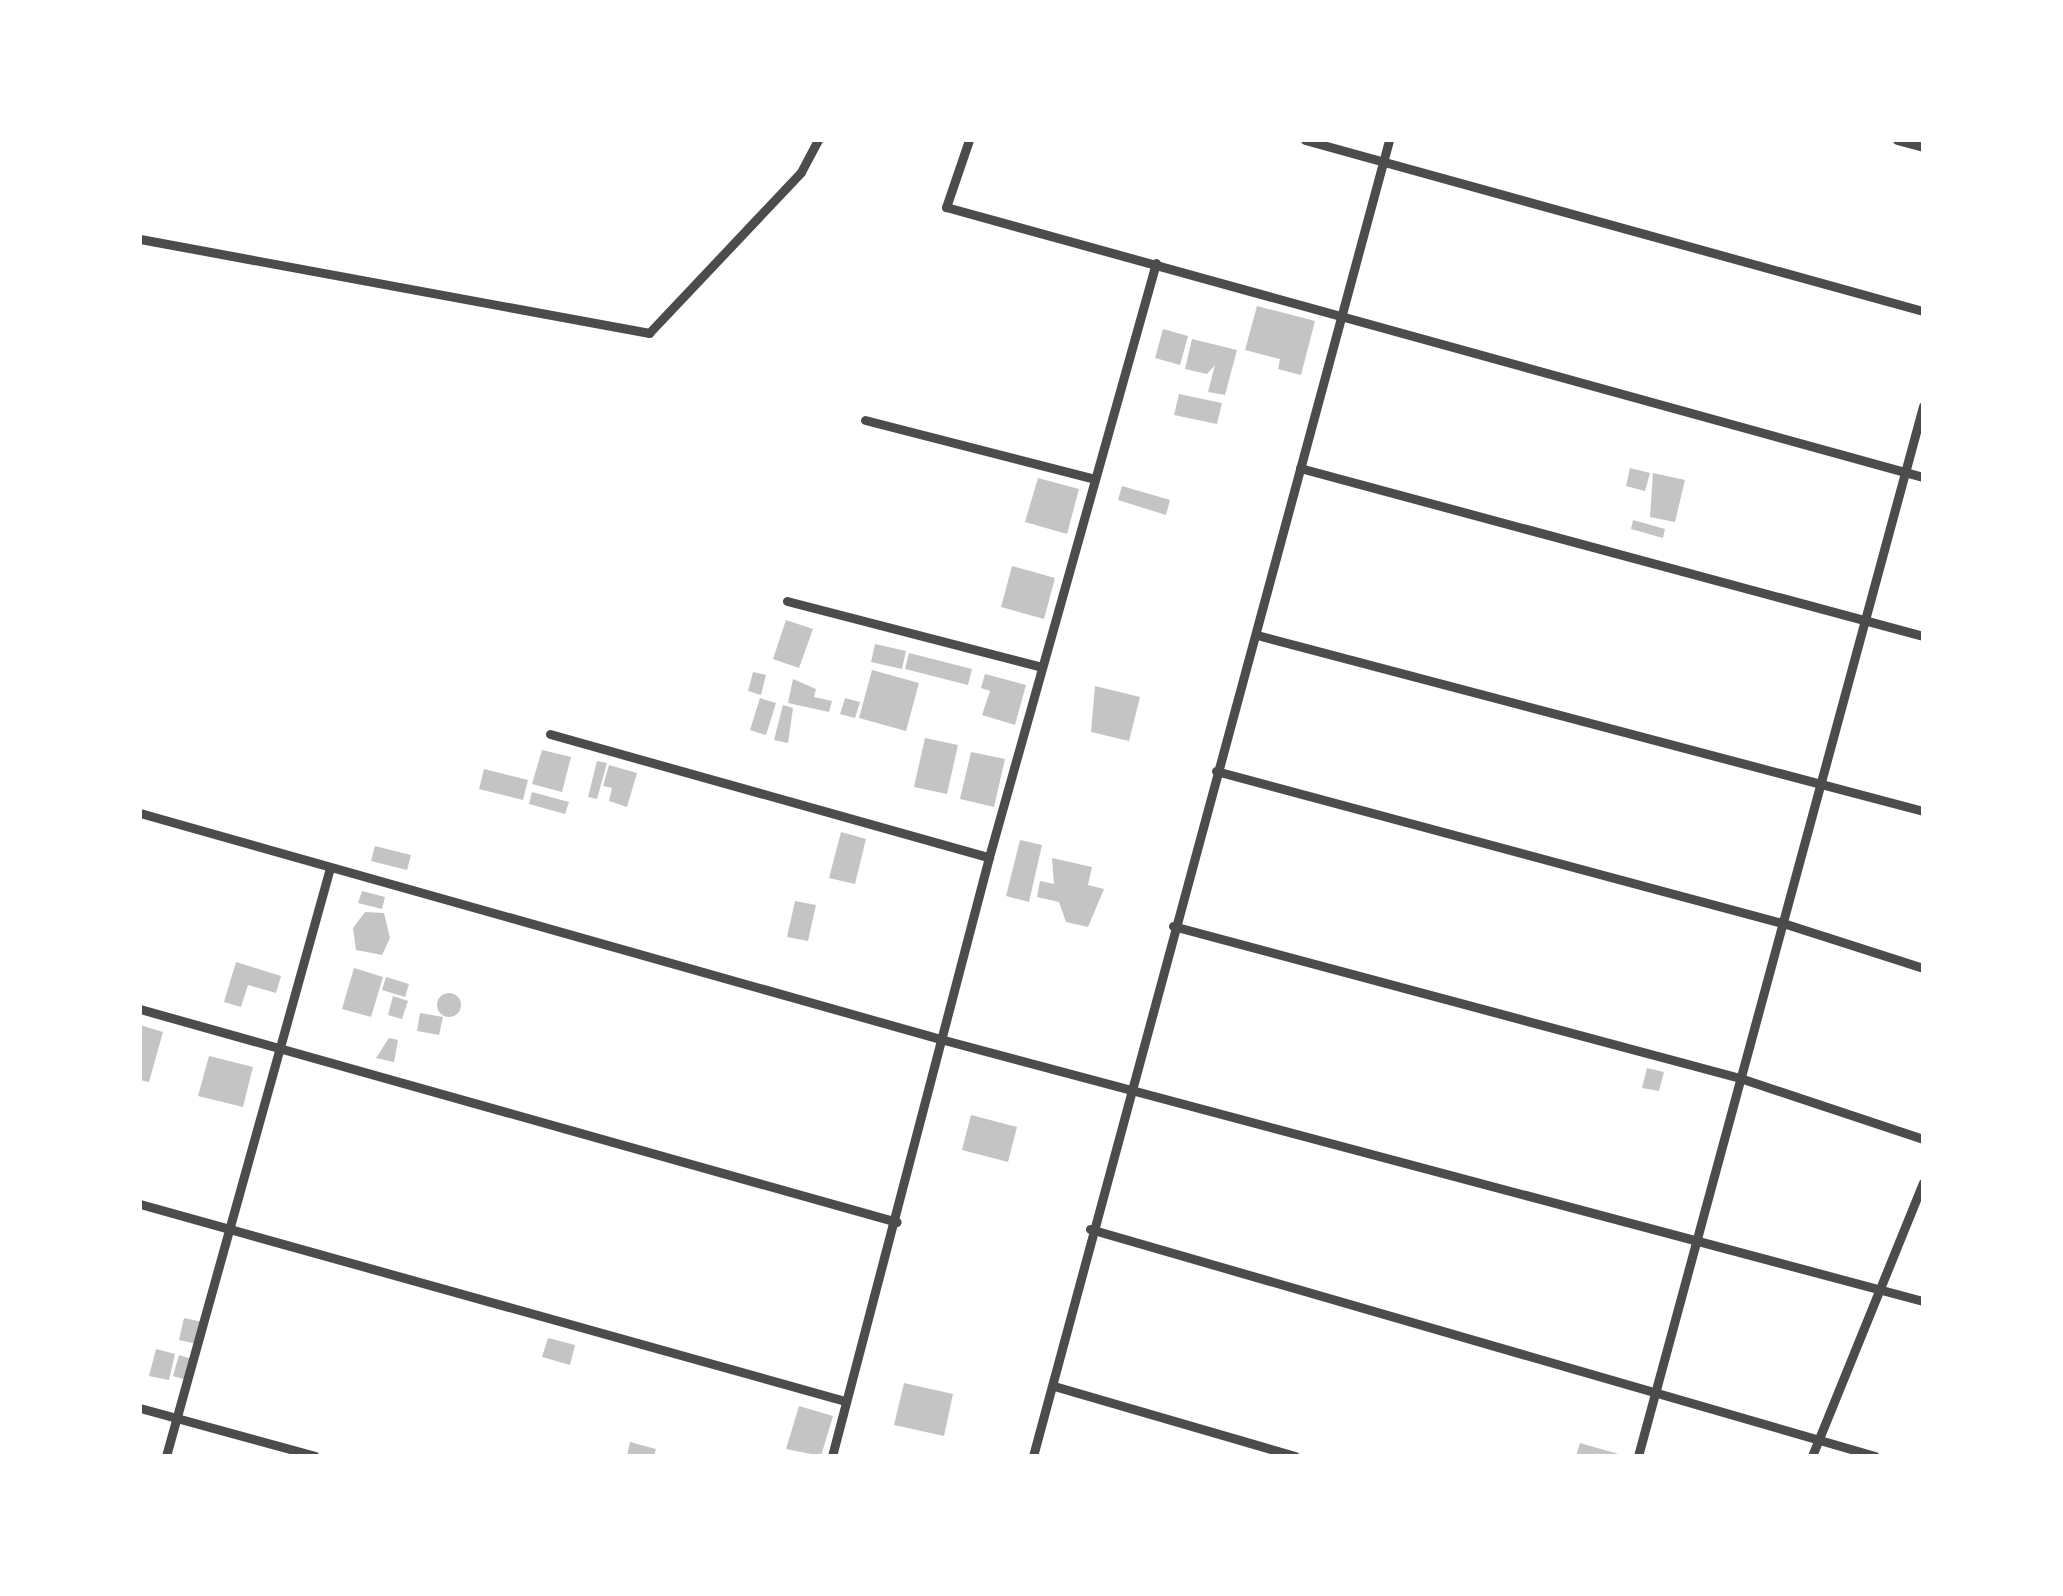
<!DOCTYPE html>
<style>
body{margin:0}
#map{position:relative;width:2063px;height:1596px;overflow:hidden;background:#fff;font-family:"Playfair Display",serif}
div>[style]{position:absolute}
[style*='--x']{left:calc(var(--x)*1px);top:calc(var(--y)*1px);width:calc(var(--w)*1px);rotate:calc(var(--a)*1deg)}
.building>*{inset:0;background:#c4c4c4}
.round{border-radius:50%}
.minor>*{height:9px;margin:-4.5px;padding:0 4.5px;transform-origin:4.5px;border-radius:4.5px;background:#4c4c4c}
span{translate:-50% -50%;white-space:nowrap;text-align:center;line-height:1.15;-webkit-text-stroke:8px #fff;paint-order:stroke}
.frame{position:absolute;inset:0;border:142px solid #fff;pointer-events:none}
</style>
<div id="map">
<div class="building">
<div style="clip-path:polygon(1257px 306px,1315px 321px,1301px 375px,1278px 369px,1280px 359px,1245px 350px)"></div>
<div style="clip-path:polygon(1163px 329px,1188px 336px,1180px 365px,1155px 358px)"></div>
<div style="clip-path:polygon(1192px 339px,1237px 350px,1225px 395px,1208px 392px,1215px 365px,1207px 374px,1185px 369px)"></div>
<div style="clip-path:polygon(1179px 394px,1222px 403px,1217px 424px,1174px 415px)"></div>
<div style="clip-path:polygon(1630px 468px,1650px 473px,1645px 491px,1626px 486px)"></div>
<div style="clip-path:polygon(1653px 473px,1685px 480px,1675px 522px,1650px 517px)"></div>
<div style="clip-path:polygon(1038px 478px,1079px 489px,1067px 534px,1025px 522px)"></div>
<div style="clip-path:polygon(1122px 486px,1170px 500px,1166px 515px,1118px 500px)"></div>
<div style="clip-path:polygon(1633px 520px,1665px 529px,1663px 538px,1631px 529px)"></div>
<div style="clip-path:polygon(1012px 566px,1055px 578px,1044px 619px,1001px 607px)"></div>
<div style="clip-path:polygon(786px 620px,813px 629px,799px 668px,773px 659px)"></div>
<div style="clip-path:polygon(875px 644px,906px 651px,902px 669px,871px 662px)"></div>
<div style="clip-path:polygon(909px 653px,972px 669px,968px 685px,905px 669px)"></div>
<div style="clip-path:polygon(872px 670px,919px 683px,906px 731px,859px 718px)"></div>
<div style="clip-path:polygon(753px 672px,766px 675px,761px 695px,748px 691px)"></div>
<div style="clip-path:polygon(985px 674px,1026px 685px,1015px 725px,982px 715px,990px 691px,981px 688px)"></div>
<div style="clip-path:polygon(793px 679px,816px 689px,814px 697px,832px 701px,829px 712px,788px 703px)"></div>
<div style="clip-path:polygon(1095px 686px,1140px 697px,1129px 741px,1091px 732px)"></div>
<div style="clip-path:polygon(760px 698px,776px 703px,766px 735px,750px 730px)"></div>
<div style="clip-path:polygon(845px 698px,860px 702px,855px 718px,840px 714px)"></div>
<div style="clip-path:polygon(783px 705px,793px 708px,788px 743px,774px 740px)"></div>
<div style="clip-path:polygon(925px 738px,958px 745px,947px 794px,914px 787px)"></div>
<div style="clip-path:polygon(542px 750px,571px 757px,562px 792px,532px 784px)"></div>
<div style="clip-path:polygon(971px 752px,1005px 759px,994px 807px,960px 799px)"></div>
<div style="clip-path:polygon(597px 761px,607px 763px,597px 799px,588px 797px)"></div>
<div style="clip-path:polygon(609px 765px,637px 773px,627px 807px,609px 801px,612px 788px,603px 786px)"></div>
<div style="clip-path:polygon(484px 769px,528px 780px,523px 800px,479px 789px)"></div>
<div style="clip-path:polygon(532px 792px,569px 802px,565px 814px,529px 804px)"></div>
<div style="clip-path:polygon(841px 832px,866px 839px,855px 884px,829px 878px)"></div>
<div style="clip-path:polygon(1020px 840px,1042px 845px,1029px 902px,1006px 896px)"></div>
<div style="clip-path:polygon(375px 846px,411px 855px,407px 870px,371px 861px)"></div>
<div style="clip-path:polygon(1052px 858px,1092px 867px,1088px 885px,1104px 889px,1088px 927px,1066px 922px,1059px 902px,1037px 897px,1040px 881px,1054px 884px)"></div>
<div style="clip-path:polygon(362px 891px,385px 897px,382px 909px,358px 903px)"></div>
<div style="clip-path:polygon(795px 901px,816px 905px,808px 941px,787px 937px)"></div>
<div style="clip-path:polygon(365px 912px,384px 913px,390px 938px,382px 955px,356px 950px,353px 928px)"></div>
<div style="clip-path:polygon(236px 962px,281px 976px,276px 993px,248px 985px,241px 1007px,224px 1002px)"></div>
<div style="clip-path:polygon(354px 968px,383px 977px,371px 1017px,342px 1009px)"></div>
<div style="clip-path:polygon(386px 977px,409px 984px,405px 997px,382px 990px)"></div>
<div class="round" style="left:437px;top:993px;width:24px;height:24px"></div>
<div style="clip-path:polygon(393px 996px,408px 1001px,402px 1019px,388px 1015px)"></div>
<div style="clip-path:polygon(420px 1013px,443px 1017px,439px 1035px,417px 1031px)"></div>
<div style="clip-path:polygon(140px 1025px,163px 1032px,149px 1082px,140px 1080px)"></div>
<div style="clip-path:polygon(389px 1038px,398px 1040px,394px 1062px,376px 1058px)"></div>
<div style="clip-path:polygon(209px 1056px,253px 1067px,243px 1107px,198px 1096px)"></div>
<div style="clip-path:polygon(1647px 1068px,1664px 1072px,1659px 1091px,1642px 1088px)"></div>
<div style="clip-path:polygon(971px 1115px,1017px 1127px,1008px 1162px,962px 1150px)"></div>
<div style="clip-path:polygon(184px 1318px,202px 1322px,197px 1344px,179px 1340px)"></div>
<div style="clip-path:polygon(548px 1338px,575px 1345px,570px 1365px,542px 1357px)"></div>
<div style="clip-path:polygon(156px 1349px,175px 1354px,169px 1380px,149px 1376px)"></div>
<div style="clip-path:polygon(179px 1355px,192px 1359px,186px 1380px,173px 1376px)"></div>
<div style="clip-path:polygon(904px 1383px,953px 1394px,944px 1436px,894px 1425px)"></div>
<div style="clip-path:polygon(799px 1406px,833px 1416px,821px 1456px,786px 1449px)"></div>
<div style="clip-path:polygon(630px 1442px,656px 1449px,654px 1456px,627px 1456px)"></div>
<div style="clip-path:polygon(1580px 1443px,1622px 1455px,1622px 1456px,1576px 1456px)"></div>
</div>
<div class="minor">
<div style="--x:969;--y:140;--w:71;--a:108.9"></div>
<div style="--x:946;--y:207;--w:1014;--a:15.45"></div>
<div style="--x:1305;--y:140;--w:641;--a:15.47"></div>
<div style="--x:1897;--y:140;--w:27;--a:15"></div>
<div style="--x:140;--y:239;--w:518;--a:10.46"></div>
<div style="--x:649;--y:333;--w:221;--a:-46.6"></div>
<div style="--x:801;--y:172;--w:36;--a:-62"></div>
<div style="--x:865;--y:420;--w:237;--a:14.4"></div>
<div style="--x:1300;--y:468;--w:645;--a:15.09"></div>
<div style="--x:787;--y:601;--w:263;--a:14.5"></div>
<div style="--x:1257;--y:635;--w:689;--a:14.8"></div>
<div style="--x:550;--y:734;--w:456;--a:15.7"></div>
<div style="--x:1216;--y:771;--w:590;--a:15.03"></div>
<div style="--x:1786;--y:924;--w:144;--a:17.8"></div>
<div style="--x:140;--y:813;--w:835;--a:15.77"></div>
<div style="--x:944;--y:1040;--w:1013;--a:14.93"></div>
<div style="--x:1173;--y:926;--w:587;--a:15.01"></div>
<div style="--x:1740;--y:1078;--w:193;--a:18.4"></div>
<div style="--x:140;--y:1009;--w:786;--a:15.72"></div>
<div style="--x:140;--y:1204;--w:732;--a:15.61"></div>
<div style="--x:1090;--y:1229;--w:817;--a:16.13"></div>
<div style="--x:1054;--y:1386;--w:251;--a:16.2"></div>
<div style="--x:140;--y:1408;--w:181;--a:15.3"></div>
<div style="--x:166;--y:1456;--w:610;--a:-74.42"></div>
<div style="--x:832;--y:1456;--w:619;--a:-75.31"></div>
<div style="--x:989;--y:857;--w:617;--a:-74.3"></div>
<div style="--x:1033;--y:1456;--w:1363;--a:-74.86"></div>
<div style="--x:1638;--y:1456;--w:1088;--a:-74.81"></div>
<div style="--x:1812;--y:1456;--w:295;--a:-67.9"></div>
</div>
<div class="frame"></div>
</div>
